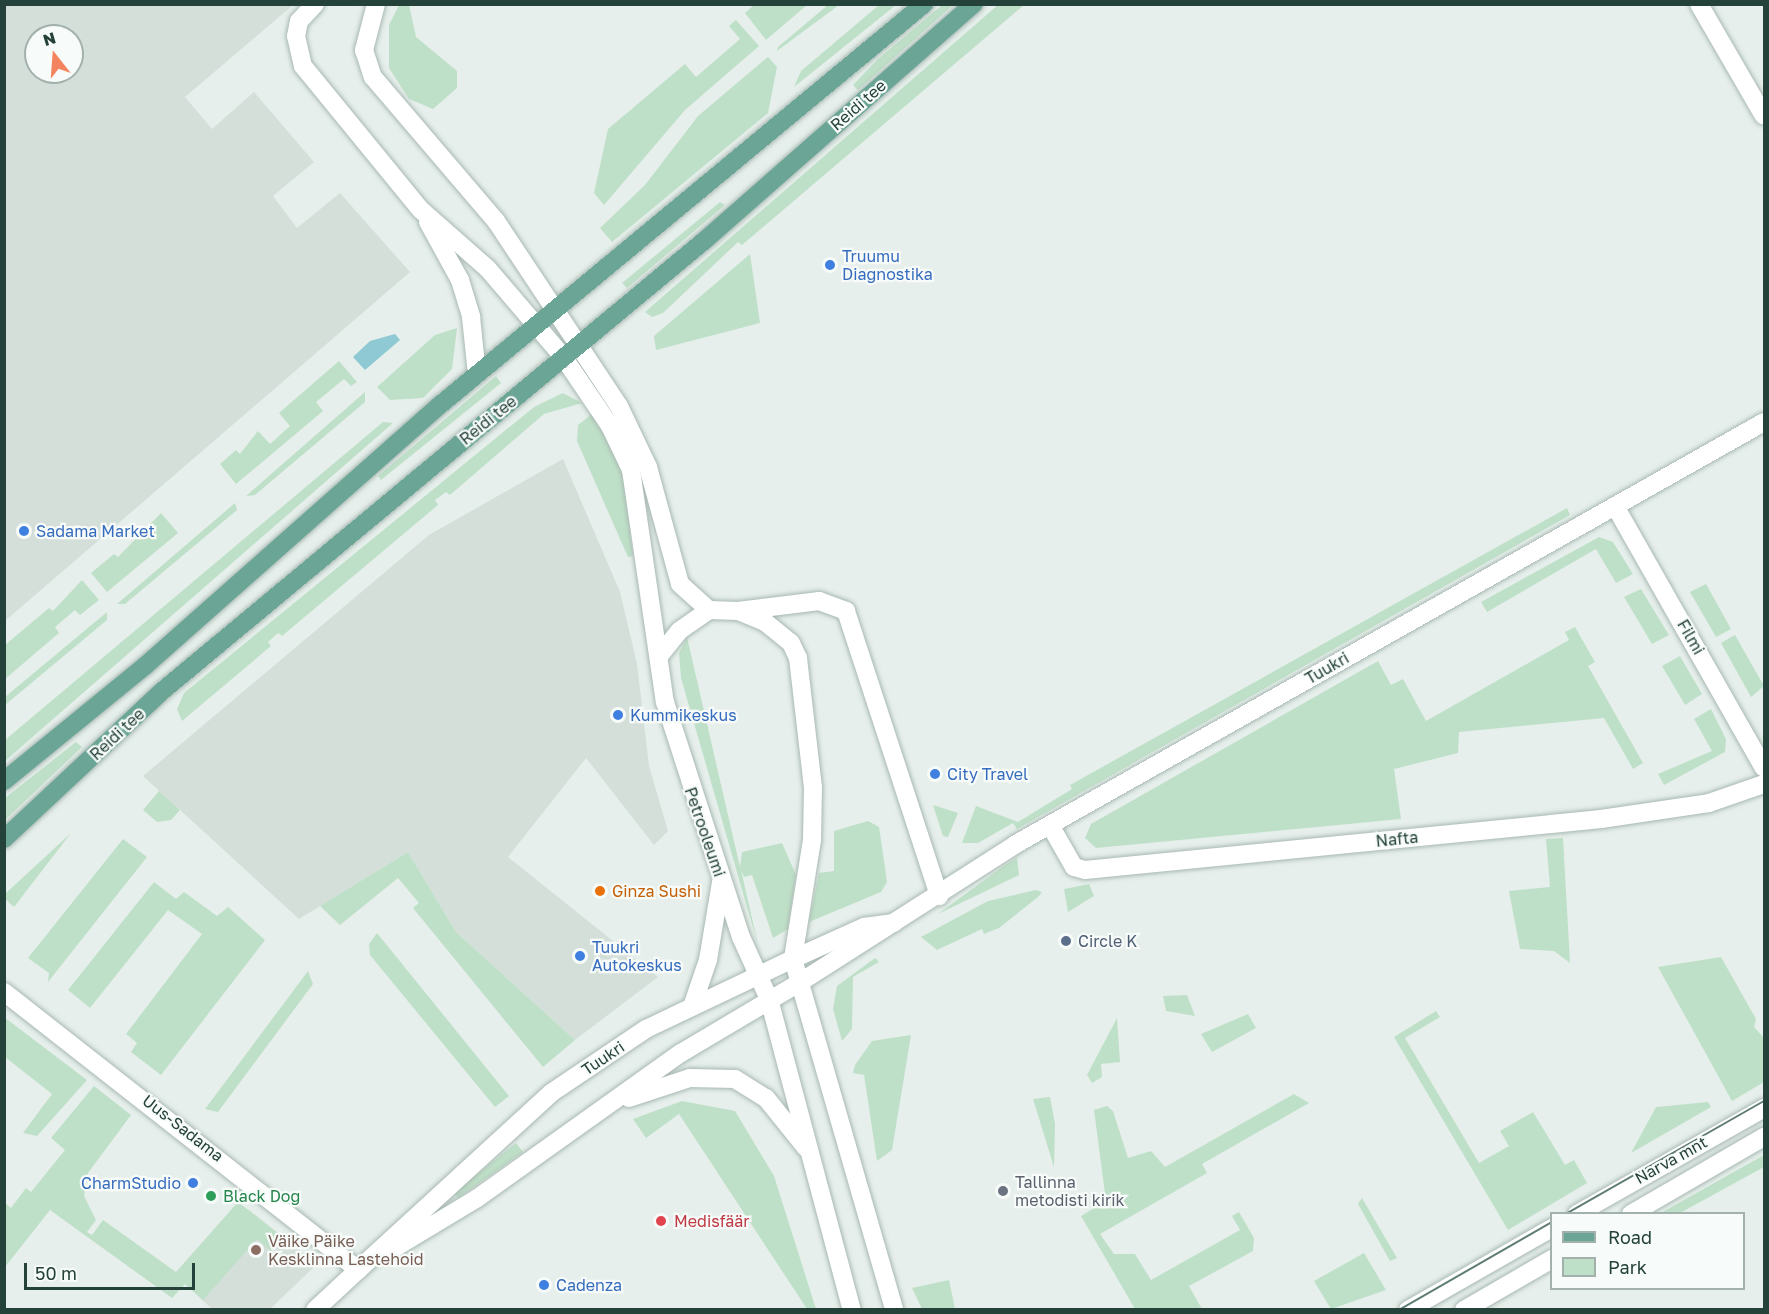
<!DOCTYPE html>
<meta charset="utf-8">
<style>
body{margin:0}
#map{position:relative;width:1769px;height:1314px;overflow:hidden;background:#e6efeb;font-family:"Golos Text",sans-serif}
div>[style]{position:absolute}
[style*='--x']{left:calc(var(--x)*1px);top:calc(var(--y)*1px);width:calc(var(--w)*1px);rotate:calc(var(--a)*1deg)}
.built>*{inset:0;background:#d4dfda}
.green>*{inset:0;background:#bfe0c8}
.water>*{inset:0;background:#8ec9d4}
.roads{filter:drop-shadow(0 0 2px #a8b8b2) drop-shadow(0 0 2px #a8b8b2)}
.minor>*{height:18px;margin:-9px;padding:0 9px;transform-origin:9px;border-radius:9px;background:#fff}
.tertiary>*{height:18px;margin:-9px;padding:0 9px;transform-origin:9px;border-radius:9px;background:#fff}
.secondary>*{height:18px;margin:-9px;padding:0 9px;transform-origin:9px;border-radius:9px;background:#fff}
.primary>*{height:18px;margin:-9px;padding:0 9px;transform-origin:9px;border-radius:9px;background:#6aa596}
.tram>*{height:1.5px;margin:-0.75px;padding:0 0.75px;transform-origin:0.75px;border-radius:0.75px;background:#5f7d75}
.dots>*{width:16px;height:16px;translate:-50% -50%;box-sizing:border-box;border:3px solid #f7fbf9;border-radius:50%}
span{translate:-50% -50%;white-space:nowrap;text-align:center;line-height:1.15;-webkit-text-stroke:4.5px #f7fbf9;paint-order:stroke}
.street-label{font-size:16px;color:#24423a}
.shop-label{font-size:16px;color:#366cbe}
.left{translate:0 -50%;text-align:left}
.right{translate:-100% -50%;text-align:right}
.food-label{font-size:16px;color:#c56008}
.service-label{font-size:16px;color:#4e5e75}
.worship-label{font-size:16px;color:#5b616d}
.leisure-label{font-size:16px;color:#27864d}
.health-label{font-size:16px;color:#be3a42}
.education-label{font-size:16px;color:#785e54}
.frame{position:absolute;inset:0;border:6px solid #24423a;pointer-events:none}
.legend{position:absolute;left:1550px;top:1212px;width:195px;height:78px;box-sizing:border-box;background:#f7fbf9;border:2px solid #a3b1ad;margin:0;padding:8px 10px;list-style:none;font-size:18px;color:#24423a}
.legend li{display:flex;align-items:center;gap:12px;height:30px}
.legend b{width:30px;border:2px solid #a3b1ad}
.north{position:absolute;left:24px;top:24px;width:60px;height:60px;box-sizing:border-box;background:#f7fbf9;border:2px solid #a3b1ad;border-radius:50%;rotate:343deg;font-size:16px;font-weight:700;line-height:24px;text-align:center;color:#24423a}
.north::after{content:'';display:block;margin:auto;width:21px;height:27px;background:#f4845f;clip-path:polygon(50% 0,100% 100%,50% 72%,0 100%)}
.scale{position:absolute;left:24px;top:1263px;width:171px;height:27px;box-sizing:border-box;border:3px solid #24423a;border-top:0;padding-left:8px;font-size:18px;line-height:21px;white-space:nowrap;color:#24423a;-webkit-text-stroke:4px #f7fbf9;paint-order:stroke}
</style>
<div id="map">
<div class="built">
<div style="clip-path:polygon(evenodd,5px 4px,293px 5px,185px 97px,212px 129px,254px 92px,314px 162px,273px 196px,297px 228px,340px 193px,410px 272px,5px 621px,5px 4px,36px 36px,72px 36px,72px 72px,36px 72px,36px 36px)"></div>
<div style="clip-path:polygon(563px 459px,620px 592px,637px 664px,649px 766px,668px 831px,654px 845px,586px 758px,508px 857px,658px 977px,575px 1040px,456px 932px,408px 852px,299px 919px,143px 776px,429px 535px)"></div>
<div style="clip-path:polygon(248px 1209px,313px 1261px,313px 1268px,270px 1309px,212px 1309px,185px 1284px)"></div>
</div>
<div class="green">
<div style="clip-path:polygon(829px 4px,839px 5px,777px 51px,778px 47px)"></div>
<div style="clip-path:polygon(999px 4px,1024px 5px,742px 245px,738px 242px,663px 313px,652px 317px,645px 312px)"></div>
<div style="clip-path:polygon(399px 5px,409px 5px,416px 37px,457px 71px,457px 88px,433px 109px,409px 99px,389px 68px,389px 25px)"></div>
<div style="clip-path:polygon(754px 5px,754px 4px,807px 5px,766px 40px,745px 13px)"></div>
<div style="clip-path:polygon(879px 5px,896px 5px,794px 87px,801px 71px)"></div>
<div style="clip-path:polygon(942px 5px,953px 5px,858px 90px,853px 85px,878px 59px)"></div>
<div style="clip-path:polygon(736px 20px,759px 46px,685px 110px,604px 205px,594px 193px,608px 129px,685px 64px,696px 77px,740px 39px,729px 26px)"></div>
<div style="clip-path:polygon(768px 57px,777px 67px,768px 113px,612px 242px,600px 228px,645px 185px,698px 116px)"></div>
<div style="clip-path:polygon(720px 202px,725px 205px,627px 288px,622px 283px)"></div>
<div style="clip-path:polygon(750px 254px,760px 323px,656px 350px,654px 336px)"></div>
<div style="clip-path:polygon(457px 328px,452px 369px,423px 398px,390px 400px,377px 387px,435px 335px)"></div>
<div style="clip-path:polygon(339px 361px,357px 382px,351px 386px,344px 379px,316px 402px,323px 411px,236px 484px,220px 464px,236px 450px,240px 454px,258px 431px,270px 444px,290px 426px,279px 413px)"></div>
<div style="clip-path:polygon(496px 376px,501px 383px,381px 480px,378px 476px)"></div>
<div style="clip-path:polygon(365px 392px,365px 402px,255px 495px,246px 496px)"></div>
<div style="clip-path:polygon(563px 393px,582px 403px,544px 414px,450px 495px,446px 492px,435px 500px,438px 505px,282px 636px,278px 633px,268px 642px,271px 646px,182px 721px,177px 709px,184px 693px,534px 407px)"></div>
<div style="clip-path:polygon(592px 414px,622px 468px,633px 556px,628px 557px,577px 441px,578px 425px)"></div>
<div style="clip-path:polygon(383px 422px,393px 423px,5px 761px,5px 740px)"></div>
<div style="clip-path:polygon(235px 503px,237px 510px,125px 604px,117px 604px)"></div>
<div style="clip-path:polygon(1567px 508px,1570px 515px,1017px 829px,1013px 823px,978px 843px,962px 843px,976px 806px,1018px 822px,1072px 789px,1070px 785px)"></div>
<div style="clip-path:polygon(161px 513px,178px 533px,107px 592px,91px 573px,114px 554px,118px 557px)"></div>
<div style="clip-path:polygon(1599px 537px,1613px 542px,1633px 574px,1616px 583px,1596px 549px,1487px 612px,1481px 602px)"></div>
<div style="clip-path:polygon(82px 580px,99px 600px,80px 615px,75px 610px,55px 627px,59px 633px,5px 679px,5px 645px,49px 608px,53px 611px)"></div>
<div style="clip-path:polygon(1706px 584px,1731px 629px,1716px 637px,1690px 592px)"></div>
<div style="clip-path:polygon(1641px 589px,1669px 635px,1652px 644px,1624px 597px)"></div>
<div style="clip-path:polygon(107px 612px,107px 620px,5px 705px,5px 697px)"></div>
<div style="clip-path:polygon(1575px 627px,1595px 662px,1588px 666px,1643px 763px,1633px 769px,1604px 718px,1459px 732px,1458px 753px,1394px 769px,1401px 819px,1096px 848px,1085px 838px,1091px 824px,1378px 661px,1391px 685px,1403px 679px,1426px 721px,1569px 640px,1565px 632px)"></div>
<div style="clip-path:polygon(1735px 635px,1764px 686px,1751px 697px,1721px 643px)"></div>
<div style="clip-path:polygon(687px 637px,740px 867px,742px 852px,782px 843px,796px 875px,788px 929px,773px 938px,752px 875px,744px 877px,741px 870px,758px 945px,681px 678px,679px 653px)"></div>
<div style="clip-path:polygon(1680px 656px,1702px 694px,1685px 705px,1662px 666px)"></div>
<div style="clip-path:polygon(1711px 709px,1726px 739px,1725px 752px,1664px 785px,1658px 774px,1712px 751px,1694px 719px)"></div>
<div style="clip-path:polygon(76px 742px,82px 747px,5px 820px,5px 798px)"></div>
<div style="clip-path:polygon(159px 791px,180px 810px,171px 820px,157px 822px,143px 810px)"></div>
<div style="clip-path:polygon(933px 805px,958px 813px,948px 837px,943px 836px)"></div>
<div style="clip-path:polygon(868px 821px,879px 827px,881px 840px,887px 882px,881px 892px,809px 922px,819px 873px,834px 871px,834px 831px)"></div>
<div style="clip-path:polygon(71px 833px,14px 907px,5px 899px,5px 894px)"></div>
<div style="clip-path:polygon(1563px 838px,1570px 963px,1554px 951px,1520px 949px,1509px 891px,1550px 887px,1546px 839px)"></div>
<div style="clip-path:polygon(123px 839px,147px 857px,48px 982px,49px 973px,28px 958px)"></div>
<div style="clip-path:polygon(408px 852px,456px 932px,575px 1040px,543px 1067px,413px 908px,419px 903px,398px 878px,340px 925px,320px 906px)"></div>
<div style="clip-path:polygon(1017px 858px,1019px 875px,938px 914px,1005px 865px)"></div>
<div style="clip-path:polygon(154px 882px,176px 899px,184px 892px,217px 916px,228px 907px,265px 940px,161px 1075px,131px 1052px,137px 1043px,126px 1034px,202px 934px,168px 910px,90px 1008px,68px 990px)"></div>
<div style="clip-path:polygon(1089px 884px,1094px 896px,1068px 912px,1064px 889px)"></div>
<div style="clip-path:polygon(1036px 890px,1042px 892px,1038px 897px,999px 928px,984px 934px,982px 929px,937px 950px,921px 937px,988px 901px)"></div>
<div style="clip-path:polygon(377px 933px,509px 1096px,495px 1107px,370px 955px,369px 944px)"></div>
<div style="clip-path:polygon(1721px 957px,1756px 1019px,1754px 1027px,1764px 1038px,1764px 1082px,1732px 1101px,1658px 967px)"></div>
<div style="clip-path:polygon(875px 958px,879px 962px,853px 977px,852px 1029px,842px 1041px,833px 1009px,837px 986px)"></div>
<div style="clip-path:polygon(308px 971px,313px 984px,218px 1112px,205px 1109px)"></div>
<div style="clip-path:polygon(1187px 995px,1195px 1016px,1166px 1011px,1163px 996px)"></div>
<div style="clip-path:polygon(1436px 1011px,1440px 1017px,1405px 1038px,1479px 1163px,1509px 1146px,1500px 1131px,1533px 1112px,1565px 1165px,1574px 1160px,1587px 1183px,1508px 1230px,1394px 1037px)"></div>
<div style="clip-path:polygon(1248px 1014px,1256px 1028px,1212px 1052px,1201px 1034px)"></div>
<div style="clip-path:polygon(4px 1017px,87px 1080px,37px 1136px,23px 1133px,52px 1094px,5px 1057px)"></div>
<div style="clip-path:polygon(1117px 1018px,1120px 1062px,1101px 1064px,1102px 1077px,1092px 1083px,1087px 1075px)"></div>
<div style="clip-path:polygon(911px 1035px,892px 1150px,877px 1161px,864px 1075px,853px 1073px,855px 1065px,872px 1041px)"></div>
<div style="clip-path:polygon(94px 1086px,131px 1115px,88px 1173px,84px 1196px,96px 1220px,87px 1232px,92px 1235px,103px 1220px,176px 1272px,238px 1202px,284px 1238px,272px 1252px,257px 1239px,203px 1300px,185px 1284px,172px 1298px,50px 1210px,5px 1267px,5px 1203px,11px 1208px,26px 1188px,31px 1192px,65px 1150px,51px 1138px)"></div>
<div style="clip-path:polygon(1294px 1094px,1309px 1103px,1202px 1164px,1207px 1173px,1100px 1234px,1114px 1254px,1135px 1254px,1151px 1280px,1240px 1230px,1232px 1216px,1239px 1212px,1254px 1238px,1253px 1251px,1189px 1286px,1202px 1309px,1135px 1309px,1081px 1216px,1106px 1201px,1094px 1110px,1107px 1106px,1113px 1111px,1128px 1158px,1151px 1151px,1165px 1167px)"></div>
<div style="clip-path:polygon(1050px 1097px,1055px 1124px,1054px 1167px,1033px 1099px)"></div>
<div style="clip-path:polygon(682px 1101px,735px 1111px,774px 1176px,816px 1309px,807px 1309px,679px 1114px,646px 1138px,633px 1119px)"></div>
<div style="clip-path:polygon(1708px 1102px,1711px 1107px,1631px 1153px,1656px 1107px)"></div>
<div style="clip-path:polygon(516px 1143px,523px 1152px,458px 1198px,454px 1193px)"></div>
<div style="clip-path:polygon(1764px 1155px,1764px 1167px,1680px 1213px,1661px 1213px)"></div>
<div style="clip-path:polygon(1362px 1198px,1397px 1258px,1390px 1261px,1358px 1204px)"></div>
<div style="clip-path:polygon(1364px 1253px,1386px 1290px,1331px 1309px,1314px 1281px)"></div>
<div style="clip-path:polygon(949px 1280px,955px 1309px,922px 1309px,912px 1288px)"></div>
</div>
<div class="water">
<div style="clip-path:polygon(395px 334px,400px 340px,365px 370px,353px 357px,370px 341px)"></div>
</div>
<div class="roads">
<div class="minor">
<div style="--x:1699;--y:4;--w:129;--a:59.9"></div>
<div style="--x:1615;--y:506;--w:301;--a:60.4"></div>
<div style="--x:738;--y:611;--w:82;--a:-7"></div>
<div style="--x:819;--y:601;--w:29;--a:20"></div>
<div style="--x:846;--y:611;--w:300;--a:71.9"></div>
<div style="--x:1050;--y:825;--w:48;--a:60.3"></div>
<div style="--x:1074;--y:867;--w:11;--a:15"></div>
<div style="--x:1085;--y:870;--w:519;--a:-5.64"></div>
<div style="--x:1601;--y:819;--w:109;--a:-8.4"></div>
<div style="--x:1709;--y:803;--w:58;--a:-19.1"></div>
<div style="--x:793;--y:959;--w:78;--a:-24.3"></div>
<div style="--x:864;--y:927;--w:30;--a:-8"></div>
<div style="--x:799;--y:983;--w:258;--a:-32.6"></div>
<div style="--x:1016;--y:844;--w:859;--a:-29.43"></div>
<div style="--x:315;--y:1310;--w:59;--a:-42.9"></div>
</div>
<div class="tertiary">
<div style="--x:315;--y:4;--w:23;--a:133"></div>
<div style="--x:299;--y:21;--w:15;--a:101"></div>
<div style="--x:296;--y:36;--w:31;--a:77"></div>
<div style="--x:303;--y:66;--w:186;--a:50.7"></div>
<div style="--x:421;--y:210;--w:89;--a:41.4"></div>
<div style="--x:488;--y:269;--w:117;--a:49.5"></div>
<div style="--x:564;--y:358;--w:82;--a:55.9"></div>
<div style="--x:610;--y:426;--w:49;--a:64.5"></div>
<div style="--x:631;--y:470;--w:234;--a:81.7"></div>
<div style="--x:665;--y:702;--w:247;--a:72.1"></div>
<div style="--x:741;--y:937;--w:68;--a:65.7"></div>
<div style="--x:769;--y:999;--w:322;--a:75.1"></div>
<div style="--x:376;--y:4;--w:48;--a:104.6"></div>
<div style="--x:364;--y:50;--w:28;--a:72"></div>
<div style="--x:373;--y:77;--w:189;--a:49.5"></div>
<div style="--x:496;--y:221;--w:222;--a:56.4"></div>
<div style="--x:619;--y:406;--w:68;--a:64.6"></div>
<div style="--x:648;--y:467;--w:121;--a:74.7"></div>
<div style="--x:680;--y:584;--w:39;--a:42"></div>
<div style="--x:709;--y:610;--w:29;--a:2"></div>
<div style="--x:738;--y:611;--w:29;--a:22"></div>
<div style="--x:765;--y:622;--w:33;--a:39"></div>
<div style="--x:791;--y:643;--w:17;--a:65"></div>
<div style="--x:798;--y:658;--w:131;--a:83.4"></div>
<div style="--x:813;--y:788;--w:52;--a:91.1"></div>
<div style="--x:812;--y:840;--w:121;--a:99.1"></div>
<div style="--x:793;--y:959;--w:365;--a:73.9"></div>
<div style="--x:428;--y:222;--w:66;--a:61.1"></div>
<div style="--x:460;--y:280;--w:39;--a:73"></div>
<div style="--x:471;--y:317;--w:57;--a:84"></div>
<div style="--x:659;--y:656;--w:32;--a:-51"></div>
<div style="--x:679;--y:631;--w:37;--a:-35"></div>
<div style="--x:4;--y:992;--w:450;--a:38.1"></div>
<div style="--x:693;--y:1004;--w:46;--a:-71.2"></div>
<div style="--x:708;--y:960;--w:79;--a:-80.5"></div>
<div style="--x:629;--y:1098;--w:64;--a:-18.2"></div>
<div style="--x:690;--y:1078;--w:45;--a:1.3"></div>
<div style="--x:735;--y:1079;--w:36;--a:32"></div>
<div style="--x:766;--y:1098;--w:64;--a:51.3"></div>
<div style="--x:388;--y:1252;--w:103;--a:-31.1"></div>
<div style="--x:476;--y:1199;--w:252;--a:-35.5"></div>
<div style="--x:681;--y:1053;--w:137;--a:-30.7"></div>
<div style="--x:358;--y:1270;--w:262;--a:-42.5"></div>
<div style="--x:551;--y:1093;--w:115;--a:-34"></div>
<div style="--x:646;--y:1029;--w:163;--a:-25.5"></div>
</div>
<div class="secondary">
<div style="--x:1577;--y:1214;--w:215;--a:-29.5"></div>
<div style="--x:1631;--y:1214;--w:154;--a:-30.1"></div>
<div style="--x:1408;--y:1310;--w:166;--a:-29.7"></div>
<div style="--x:1464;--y:1310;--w:102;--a:-30.1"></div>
</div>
<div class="primary">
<div style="--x:4;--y:781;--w:183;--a:-39.2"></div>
<div style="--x:146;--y:665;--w:392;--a:-41.5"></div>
<div style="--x:440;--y:405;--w:629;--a:-39.64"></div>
<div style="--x:4;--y:839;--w:215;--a:-43.1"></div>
<div style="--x:161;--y:692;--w:707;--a:-39.72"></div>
<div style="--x:705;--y:240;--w:358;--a:-41.3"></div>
</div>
</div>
<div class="tram">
<div style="--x:1566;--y:1214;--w:228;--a:-29.7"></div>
<div style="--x:1399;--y:1310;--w:177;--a:-29.9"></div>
</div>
<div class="dots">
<div style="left:830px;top:265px;background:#3f7fe0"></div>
<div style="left:24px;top:531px;background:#3f7fe0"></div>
<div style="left:618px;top:715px;background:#3f7fe0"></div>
<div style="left:935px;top:774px;background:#3f7fe0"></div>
<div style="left:600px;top:891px;background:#e8710a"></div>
<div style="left:1066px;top:941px;background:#5c6f8a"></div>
<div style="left:580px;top:956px;background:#3f7fe0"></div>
<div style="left:193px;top:1183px;background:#3f7fe0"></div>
<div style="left:1003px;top:1191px;background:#6b7280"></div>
<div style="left:211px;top:1196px;background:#2e9e5b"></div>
<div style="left:661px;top:1221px;background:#e0444e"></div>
<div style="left:256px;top:1250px;background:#8d6e63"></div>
<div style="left:544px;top:1285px;background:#3f7fe0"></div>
</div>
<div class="street-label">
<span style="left:858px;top:105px;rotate:-41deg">Reidi tee</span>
<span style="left:488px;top:420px;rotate:-39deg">Reidi tee</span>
<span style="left:1691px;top:637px;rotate:60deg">Filmi</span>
<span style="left:1327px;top:668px;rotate:-30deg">Tuukri</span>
<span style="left:117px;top:734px;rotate:-43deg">Reidi tee</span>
<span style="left:705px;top:832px;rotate:71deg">Petrooleumi</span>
<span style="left:1397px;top:839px;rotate:-6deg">Nafta</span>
<span style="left:603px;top:1058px;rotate:-34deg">Tuukri</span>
<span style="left:183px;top:1128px;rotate:38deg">Uus-Sadama</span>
<span style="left:1671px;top:1160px;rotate:-29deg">Narva mnt</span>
</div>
<div class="shop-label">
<span class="left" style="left:842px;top:265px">Truumu<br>Diagnostika</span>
<span class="left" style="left:36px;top:531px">Sadama Market</span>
<span class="left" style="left:630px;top:715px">Kummikeskus</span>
<span class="left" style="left:947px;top:774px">City Travel</span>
<span class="left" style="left:592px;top:956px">Tuukri<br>Autokeskus</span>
<span class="right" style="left:181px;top:1183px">CharmStudio</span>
<span class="left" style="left:556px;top:1285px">Cadenza</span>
</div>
<div class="food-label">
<span class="left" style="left:612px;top:891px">Ginza Sushi</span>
</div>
<div class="service-label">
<span class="left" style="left:1078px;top:941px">Circle K</span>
</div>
<div class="worship-label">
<span class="left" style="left:1015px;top:1191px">Tallinna<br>metodisti kirik</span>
</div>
<div class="leisure-label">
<span class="left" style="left:223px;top:1196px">Black Dog</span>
</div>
<div class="health-label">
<span class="left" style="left:674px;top:1221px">Medisfäär</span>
</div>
<div class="education-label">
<span class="left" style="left:268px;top:1250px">Väike Päike<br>Kesklinna Lastehoid</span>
</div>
<div class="frame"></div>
<ul class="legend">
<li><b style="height:8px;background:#6aa596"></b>Road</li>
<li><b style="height:16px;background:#bfe0c8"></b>Park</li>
</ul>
<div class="north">N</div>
<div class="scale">50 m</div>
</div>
